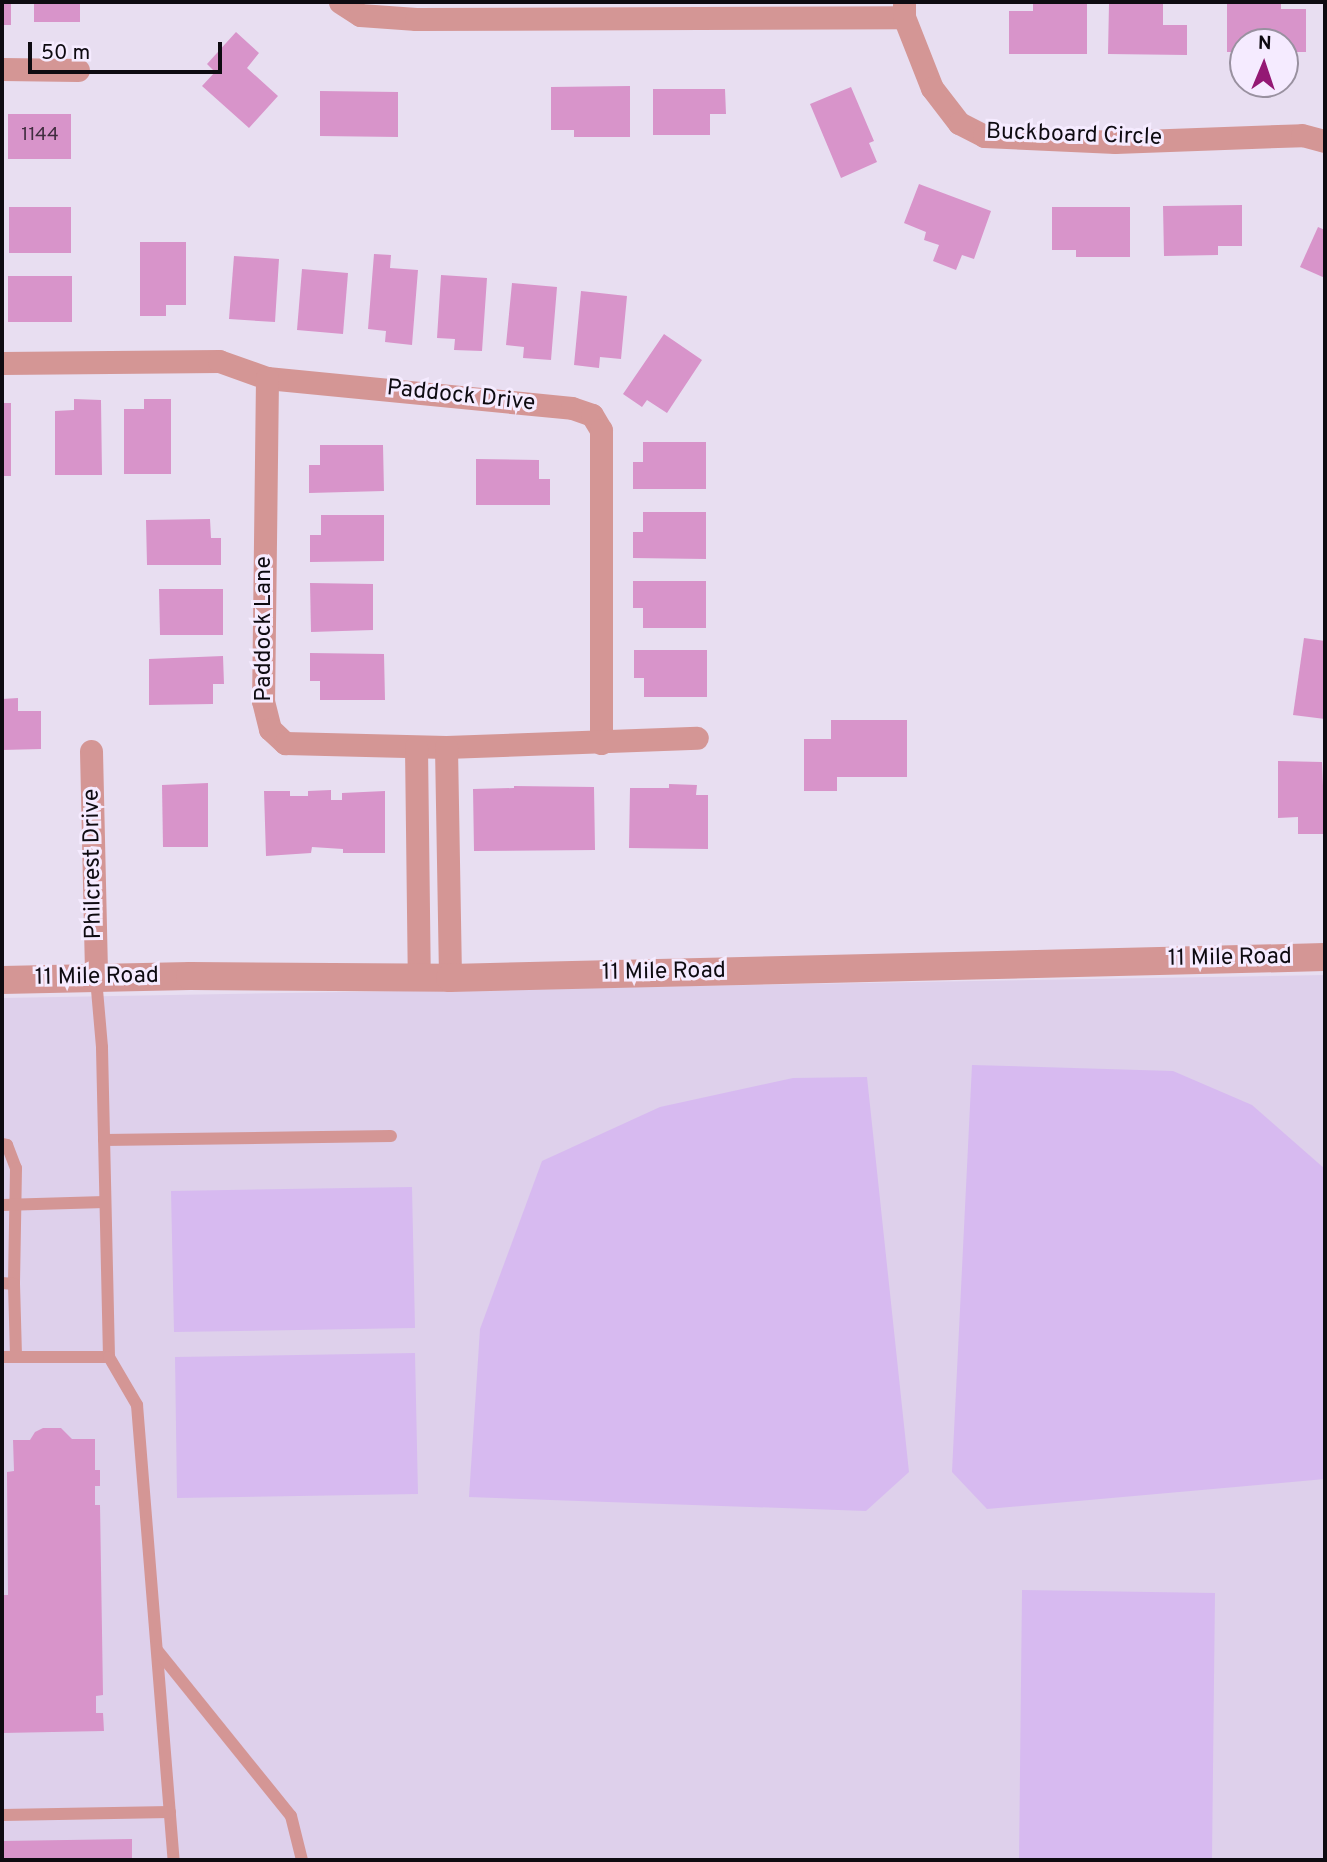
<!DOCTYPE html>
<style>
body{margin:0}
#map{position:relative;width:1327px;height:1862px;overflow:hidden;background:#e8def1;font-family:Overpass,sans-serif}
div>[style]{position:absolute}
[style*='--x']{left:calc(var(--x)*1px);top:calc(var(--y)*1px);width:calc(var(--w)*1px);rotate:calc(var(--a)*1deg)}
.built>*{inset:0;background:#ded0eb}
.green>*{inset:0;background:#d7baf0}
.building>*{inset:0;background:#d894ca}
.service>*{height:12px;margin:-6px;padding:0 6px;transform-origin:6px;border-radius:6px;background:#d49695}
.minor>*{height:23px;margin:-11.5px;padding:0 11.5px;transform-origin:11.5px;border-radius:11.5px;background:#d49695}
.tertiary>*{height:28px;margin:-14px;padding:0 14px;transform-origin:14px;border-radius:14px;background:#d49695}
span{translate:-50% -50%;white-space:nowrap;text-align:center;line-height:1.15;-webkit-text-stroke:6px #f5ebff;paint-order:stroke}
.number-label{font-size:19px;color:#402d3f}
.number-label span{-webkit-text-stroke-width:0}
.street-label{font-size:23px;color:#0e0b11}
.frame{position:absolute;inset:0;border:4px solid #0e0b11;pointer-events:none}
.north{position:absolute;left:1229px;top:28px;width:70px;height:70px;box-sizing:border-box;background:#f5ebff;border:2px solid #9991a0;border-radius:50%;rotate:2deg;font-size:19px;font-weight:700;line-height:28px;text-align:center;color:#0e0b11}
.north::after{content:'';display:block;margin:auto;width:24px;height:32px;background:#941974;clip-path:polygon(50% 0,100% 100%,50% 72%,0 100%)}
.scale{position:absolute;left:28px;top:42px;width:194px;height:32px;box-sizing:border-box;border:4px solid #0e0b11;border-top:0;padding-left:9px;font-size:21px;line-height:24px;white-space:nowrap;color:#0e0b11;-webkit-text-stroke:5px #f5ebff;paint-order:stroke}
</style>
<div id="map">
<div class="built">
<div style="clip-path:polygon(1325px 975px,1325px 1860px,2px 1860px,2px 998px)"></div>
</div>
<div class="green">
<div style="clip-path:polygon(972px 1065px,1173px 1071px,1252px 1105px,1325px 1169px,1325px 1479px,987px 1509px,952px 1472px)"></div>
<div style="clip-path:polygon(867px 1077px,909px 1472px,866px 1511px,469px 1497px,480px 1329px,542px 1161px,660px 1107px,793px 1078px)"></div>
<div style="clip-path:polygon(412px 1187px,415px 1328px,174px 1332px,171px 1191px)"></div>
<div style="clip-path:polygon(415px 1353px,418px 1494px,177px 1498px,175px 1357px)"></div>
<div style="clip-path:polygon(1022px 1590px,1215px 1593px,1212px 1860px,1019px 1860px)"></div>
</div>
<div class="building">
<div style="clip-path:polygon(2px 2px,11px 2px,11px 25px,2px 25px)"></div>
<div style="clip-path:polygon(34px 2px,80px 2px,80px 22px,34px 22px)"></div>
<div style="clip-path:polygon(1227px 2px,1281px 2px,1281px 9px,1306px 9px,1306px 52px,1285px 52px,1285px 42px,1243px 42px,1243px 52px,1227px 52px)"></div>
<div style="clip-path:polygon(1109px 3px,1163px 3px,1163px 25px,1187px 25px,1187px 55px,1108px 54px)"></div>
<div style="clip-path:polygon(1033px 4px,1087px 4px,1087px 54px,1009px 54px,1009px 11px,1033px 11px)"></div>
<div style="clip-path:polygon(236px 32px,259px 53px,247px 68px,278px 96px,249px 128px,202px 86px,215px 72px,207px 64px)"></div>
<div style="clip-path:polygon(630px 86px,630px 137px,574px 137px,574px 130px,551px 130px,551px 87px)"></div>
<div style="clip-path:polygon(851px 87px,874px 141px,869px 143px,877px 162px,841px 178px,810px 104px)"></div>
<div style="clip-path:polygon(653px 89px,725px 89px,726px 114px,710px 114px,710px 135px,653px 135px)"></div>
<div style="clip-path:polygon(320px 91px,398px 92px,398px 137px,320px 136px)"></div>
<div style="clip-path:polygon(8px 114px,71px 114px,71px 159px,8px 159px)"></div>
<div style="clip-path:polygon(919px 184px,991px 211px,974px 259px,962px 255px,956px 270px,933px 261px,939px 245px,924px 240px,926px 232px,904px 223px)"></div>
<div style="clip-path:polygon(1242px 205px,1242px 246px,1218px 246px,1218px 255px,1164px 256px,1163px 206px)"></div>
<div style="clip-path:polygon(9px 207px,71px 207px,71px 253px,9px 253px)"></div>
<div style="clip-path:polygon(1052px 207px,1130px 207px,1130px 257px,1076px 257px,1076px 250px,1052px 250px)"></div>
<div style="clip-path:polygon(1318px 227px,1325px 230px,1325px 278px,1300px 267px)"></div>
<div style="clip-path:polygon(140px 242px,186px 242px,186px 305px,166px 305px,166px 316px,140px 316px)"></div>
<div style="clip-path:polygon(374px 254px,391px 255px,390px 268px,418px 270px,412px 345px,385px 342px,386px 331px,368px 329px)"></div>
<div style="clip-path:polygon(234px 256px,279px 259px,275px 322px,229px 319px)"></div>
<div style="clip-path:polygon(302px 269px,348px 273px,343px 334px,297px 330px)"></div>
<div style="clip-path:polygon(441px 275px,487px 278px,482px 351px,454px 350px,455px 339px,437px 338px)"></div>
<div style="clip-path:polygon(8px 276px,72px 276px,72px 322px,8px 322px)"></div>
<div style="clip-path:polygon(512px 283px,557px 287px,551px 360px,523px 358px,524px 347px,506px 345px)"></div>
<div style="clip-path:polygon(581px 291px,627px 296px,621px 359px,600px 357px,599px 368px,574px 365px)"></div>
<div style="clip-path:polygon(664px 334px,702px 360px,667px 413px,647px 400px,642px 407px,623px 394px)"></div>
<div style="clip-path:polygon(74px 399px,101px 400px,102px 475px,55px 475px,55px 411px,74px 410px)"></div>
<div style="clip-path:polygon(144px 399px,171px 399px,171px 474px,124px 474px,124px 409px,144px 409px)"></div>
<div style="clip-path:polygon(2px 403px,11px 403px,11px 476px,2px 476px)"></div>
<div style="clip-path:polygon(643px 442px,706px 442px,706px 489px,633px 489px,633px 462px,643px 462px)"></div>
<div style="clip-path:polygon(320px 445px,383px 445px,384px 491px,309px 493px,309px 465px,320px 465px)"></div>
<div style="clip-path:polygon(476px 459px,539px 460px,539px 479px,550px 479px,550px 505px,476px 505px)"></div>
<div style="clip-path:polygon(643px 512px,706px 512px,706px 559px,633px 558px,633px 532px,643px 532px)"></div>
<div style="clip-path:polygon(321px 515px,384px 515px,384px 561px,310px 562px,310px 535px,321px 535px)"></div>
<div style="clip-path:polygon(210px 519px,211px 538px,221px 538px,221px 565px,147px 565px,146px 520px)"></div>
<div style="clip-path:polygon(633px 581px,706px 581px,706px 628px,643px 628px,643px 608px,633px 608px)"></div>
<div style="clip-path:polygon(310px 583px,373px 584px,373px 630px,311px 632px)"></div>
<div style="clip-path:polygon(159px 589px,223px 589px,223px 635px,160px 635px)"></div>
<div style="clip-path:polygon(1304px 638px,1325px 641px,1325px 719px,1293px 715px)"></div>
<div style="clip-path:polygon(634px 650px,707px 650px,707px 697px,644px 697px,644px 678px,634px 678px)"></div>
<div style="clip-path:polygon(310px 653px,384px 654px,385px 700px,320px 700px,320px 681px,310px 681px)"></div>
<div style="clip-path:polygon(223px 656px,224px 684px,213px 684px,213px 704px,149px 705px,149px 659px)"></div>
<div style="clip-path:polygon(18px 698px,18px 711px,41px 711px,41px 749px,2px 750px,2px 699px)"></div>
<div style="clip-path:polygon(831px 720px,907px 720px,907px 777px,837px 777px,837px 791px,804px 791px,804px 739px,831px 739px)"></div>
<div style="clip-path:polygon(1278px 761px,1322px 762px,1325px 834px,1298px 834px,1298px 817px,1278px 818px)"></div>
<div style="clip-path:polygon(208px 783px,208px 847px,163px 847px,162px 785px)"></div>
<div style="clip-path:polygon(669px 784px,697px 785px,696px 795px,708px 795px,708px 849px,629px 848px,630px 788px,669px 788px)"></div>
<div style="clip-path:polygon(514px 786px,594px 787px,595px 850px,474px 851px,473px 789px,514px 788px)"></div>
<div style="clip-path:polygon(331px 790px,331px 800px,342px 800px,342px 793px,385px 791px,385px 853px,343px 853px,343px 849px,312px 847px,311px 853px,266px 856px,264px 791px,290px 791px,290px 796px,308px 796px,308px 791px)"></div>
<div style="clip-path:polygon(43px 1428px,61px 1428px,72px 1439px,95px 1439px,95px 1470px,100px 1470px,100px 1486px,95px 1486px,95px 1505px,100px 1505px,103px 1695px,96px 1696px,96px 1713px,103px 1713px,104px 1731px,2px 1733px,2px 1595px,8px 1595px,7px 1472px,14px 1471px,13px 1440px,30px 1440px,35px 1432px)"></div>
<div style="clip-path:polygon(132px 1839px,132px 1860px,2px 1860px,2px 1841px)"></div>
</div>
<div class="service">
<div style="--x:104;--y:1140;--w:287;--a:-0.8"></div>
<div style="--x:2;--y:1144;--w:5;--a:11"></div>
<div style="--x:7;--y:1145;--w:25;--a:69"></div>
<div style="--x:16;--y:1168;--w:116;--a:91"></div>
<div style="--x:2;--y:1205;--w:103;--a:-1.7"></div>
<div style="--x:2;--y:1283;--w:12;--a:5"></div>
<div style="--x:14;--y:1284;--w:73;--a:88.4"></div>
<div style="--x:2;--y:1357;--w:107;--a:0"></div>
<div style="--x:109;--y:1357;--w:310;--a:-91.3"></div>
<div style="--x:102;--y:1047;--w:69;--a:-95"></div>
<div style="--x:109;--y:1357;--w:56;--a:59.7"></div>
<div style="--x:137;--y:1405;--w:457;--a:85.4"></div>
<div style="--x:157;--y:1650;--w:213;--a:51.1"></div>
<div style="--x:291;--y:1816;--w:45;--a:76"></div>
<div style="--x:2;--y:1815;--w:168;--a:-1"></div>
</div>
<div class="minor">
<div style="--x:340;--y:2;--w:24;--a:33"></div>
<div style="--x:360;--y:15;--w:56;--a:4.1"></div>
<div style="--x:416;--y:19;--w:488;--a:-0.2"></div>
<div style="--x:904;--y:4;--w:13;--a:90"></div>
<div style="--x:904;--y:17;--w:76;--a:68.5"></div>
<div style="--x:932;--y:88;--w:44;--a:52.4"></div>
<div style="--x:959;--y:123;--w:28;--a:27"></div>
<div style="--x:984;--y:136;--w:131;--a:2.6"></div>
<div style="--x:1115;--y:142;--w:187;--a:-2.1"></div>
<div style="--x:1302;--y:135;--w:24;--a:15"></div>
<div style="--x:2;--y:69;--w:76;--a:0.8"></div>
<div style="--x:2;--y:363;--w:217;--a:-0.5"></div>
<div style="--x:219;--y:361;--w:51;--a:19.5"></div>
<div style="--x:267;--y:378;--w:306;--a:5.6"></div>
<div style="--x:572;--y:408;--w:21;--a:19"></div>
<div style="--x:592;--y:415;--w:17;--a:59"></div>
<div style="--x:601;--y:430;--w:313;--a:90"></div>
<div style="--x:267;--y:378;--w:323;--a:90.7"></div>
<div style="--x:263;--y:701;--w:29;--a:76"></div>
<div style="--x:270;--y:729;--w:21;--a:43"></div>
<div style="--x:285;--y:743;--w:161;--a:1.4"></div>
<div style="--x:446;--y:747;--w:251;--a:-2.1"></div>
<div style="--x:416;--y:747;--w:231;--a:89.3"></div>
<div style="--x:446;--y:747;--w:231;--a:89"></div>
<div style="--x:91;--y:751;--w:227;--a:88.7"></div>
</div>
<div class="tertiary">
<div style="--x:2;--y:980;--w:188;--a:-1.2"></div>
<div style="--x:190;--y:976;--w:260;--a:0.4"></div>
<div style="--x:450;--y:978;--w:875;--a:-1.37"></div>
</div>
<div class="number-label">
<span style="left:40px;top:136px">1144</span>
</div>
<div class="street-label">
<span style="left:1074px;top:136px;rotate:2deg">Buckboard Circle</span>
<span style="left:461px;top:397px;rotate:6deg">Paddock Drive</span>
<span style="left:265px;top:629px;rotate:-90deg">Paddock Lane</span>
<span style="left:94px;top:864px;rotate:-91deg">Philcrest Drive</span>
<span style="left:1230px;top:959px;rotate:-1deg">11 Mile Road</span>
<span style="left:664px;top:973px;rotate:-1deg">11 Mile Road</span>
<span style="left:97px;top:978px;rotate:-1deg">11 Mile Road</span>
</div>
<div class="frame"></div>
<div class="north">N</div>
<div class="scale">50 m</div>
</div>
